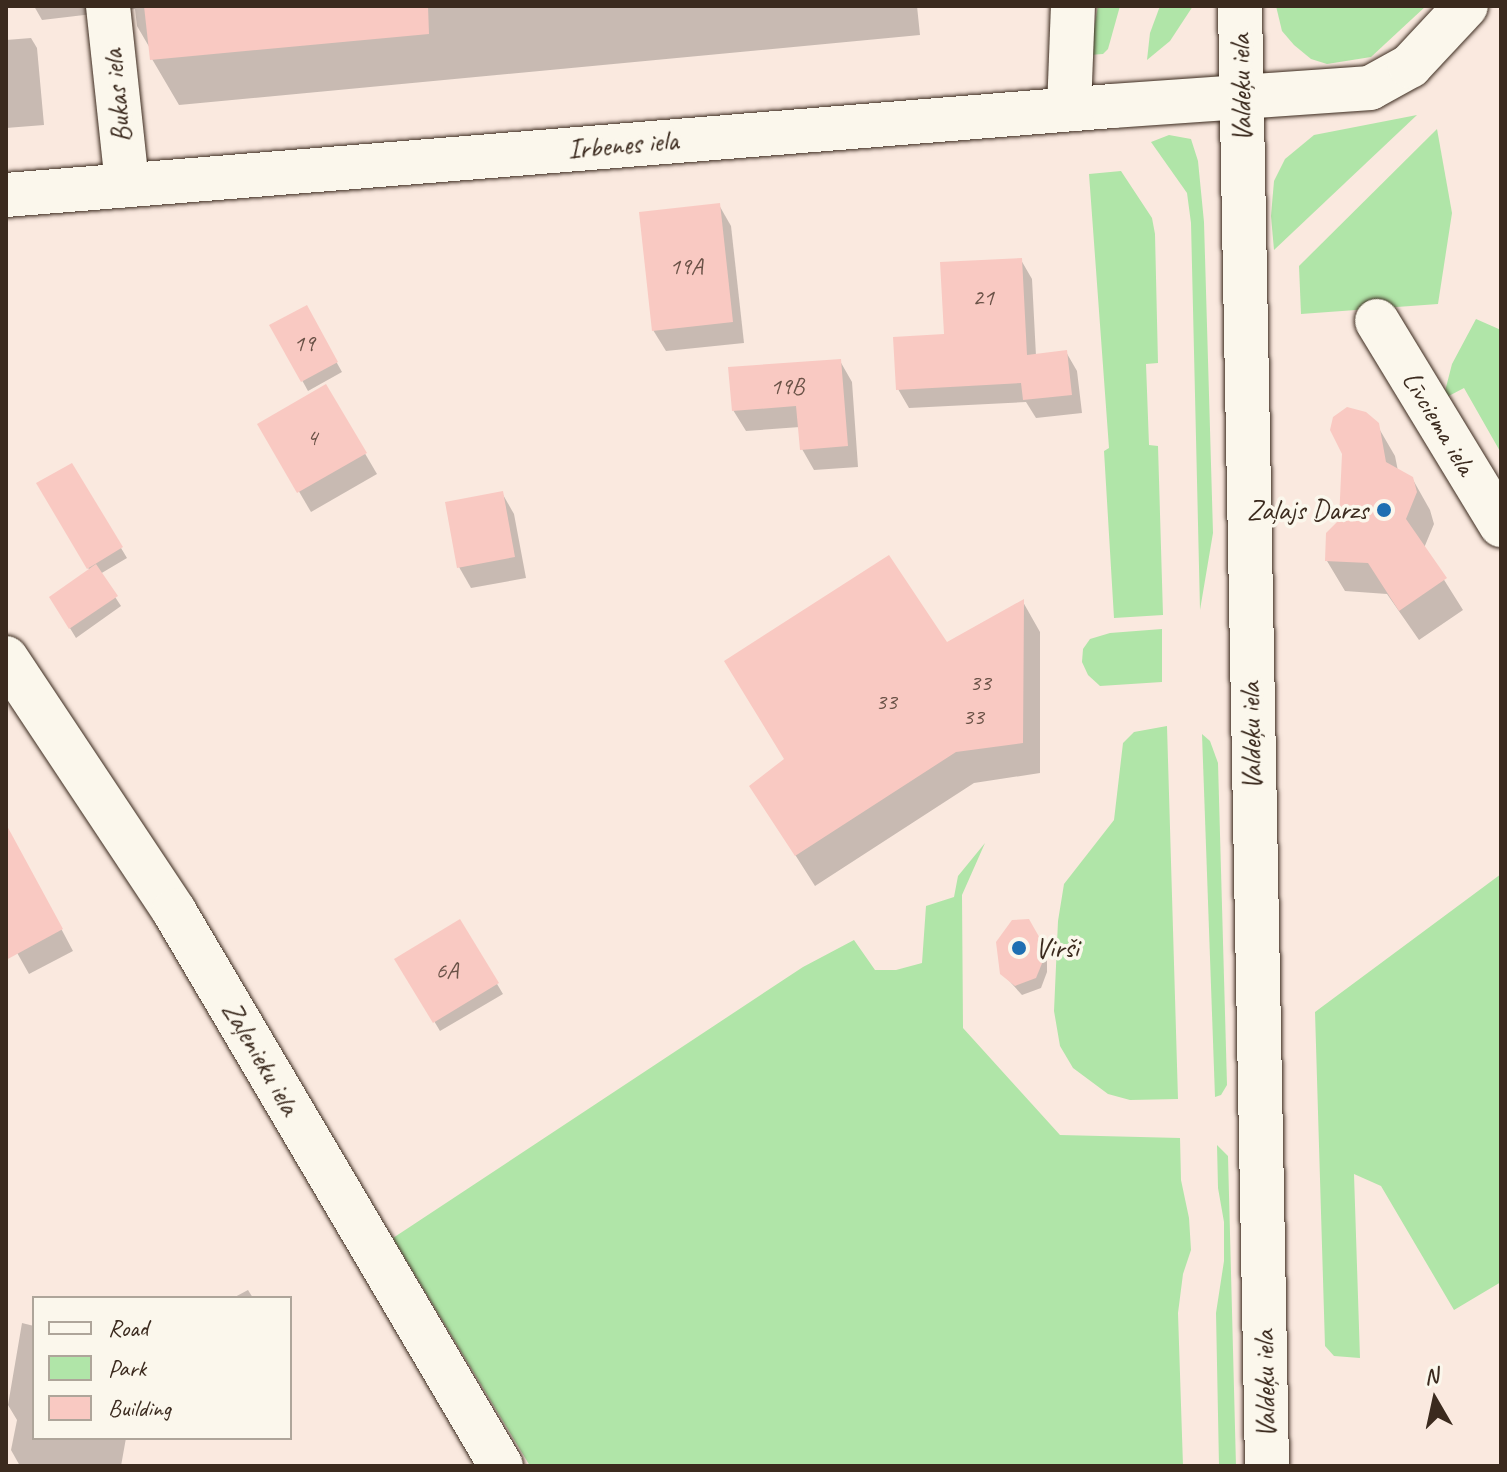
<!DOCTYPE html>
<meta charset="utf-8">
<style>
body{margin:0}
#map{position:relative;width:1507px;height:1472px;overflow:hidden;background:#fae9df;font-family:Caveat,sans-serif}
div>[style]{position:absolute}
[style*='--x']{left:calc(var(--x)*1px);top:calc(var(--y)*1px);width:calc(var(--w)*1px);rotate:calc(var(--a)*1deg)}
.green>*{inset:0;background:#b0e5a8}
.shadow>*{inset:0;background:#0003}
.building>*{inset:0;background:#f9c9c2}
.roads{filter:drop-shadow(0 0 2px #3b2a1e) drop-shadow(0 0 2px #3b2a1e)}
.street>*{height:44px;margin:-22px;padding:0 22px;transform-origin:22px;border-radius:22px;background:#fbf7ec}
.secondary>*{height:44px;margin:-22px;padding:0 22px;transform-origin:22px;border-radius:22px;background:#fbf7ec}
.dots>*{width:22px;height:22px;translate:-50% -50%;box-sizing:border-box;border:4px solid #fbf7ec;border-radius:50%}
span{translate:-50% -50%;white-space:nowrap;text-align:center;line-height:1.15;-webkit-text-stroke:7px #fbf7ec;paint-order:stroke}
.number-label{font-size:24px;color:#6a5247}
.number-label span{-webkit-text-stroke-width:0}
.street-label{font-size:28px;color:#3b2a1e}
.poi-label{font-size:28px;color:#3b2a1e}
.right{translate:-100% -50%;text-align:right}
.left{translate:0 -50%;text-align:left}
.frame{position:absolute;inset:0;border:8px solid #3b2a1e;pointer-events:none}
.legend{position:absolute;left:32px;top:1296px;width:260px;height:144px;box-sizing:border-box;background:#fbf7ec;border:2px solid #aea59a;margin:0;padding:10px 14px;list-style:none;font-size:24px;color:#3b2a1e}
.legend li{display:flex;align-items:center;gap:16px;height:40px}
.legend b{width:40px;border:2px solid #aea59a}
.north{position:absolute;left:1395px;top:1360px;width:80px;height:80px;-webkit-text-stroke:6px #fbf7ec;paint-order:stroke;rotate:351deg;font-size:22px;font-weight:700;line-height:32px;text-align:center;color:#3b2a1e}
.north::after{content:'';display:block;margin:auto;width:28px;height:36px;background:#3b2a1e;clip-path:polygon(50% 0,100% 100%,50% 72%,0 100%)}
</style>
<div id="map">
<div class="green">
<div style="clip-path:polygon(1098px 6px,1120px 6px,1108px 49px,1103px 54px,1089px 55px)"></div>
<div style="clip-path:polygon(1160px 6px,1193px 6px,1170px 41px,1147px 60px,1150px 33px)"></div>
<div style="clip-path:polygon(1276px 6px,1426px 6px,1371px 57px,1327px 64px,1311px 59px,1294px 45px,1282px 31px)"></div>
<div style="clip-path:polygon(1417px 115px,1274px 250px,1271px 216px,1274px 181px,1285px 159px,1314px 135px)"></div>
<div style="clip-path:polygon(1437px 129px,1452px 213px,1438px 304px,1301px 314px,1299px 266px)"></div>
<div style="clip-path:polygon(1169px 135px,1191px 139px,1198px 161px,1204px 222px,1213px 533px,1200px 610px,1191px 223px,1187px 193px,1151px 142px)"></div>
<div style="clip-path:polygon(1121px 171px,1152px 218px,1155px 234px,1158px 363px,1146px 364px,1149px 445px,1158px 446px,1163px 615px,1114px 618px,1104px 451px,1109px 448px,1089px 174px)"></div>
<div style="clip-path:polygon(1476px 319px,1501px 330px,1501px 453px,1464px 388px,1443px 399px,1452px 364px)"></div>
<div style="clip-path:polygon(1162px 629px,1162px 682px,1100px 686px,1088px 675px,1082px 662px,1083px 649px,1090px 639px,1110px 633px)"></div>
<div style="clip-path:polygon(1167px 726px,1178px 1099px,1130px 1100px,1108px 1094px,1073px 1068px,1060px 1046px,1054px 1011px,1058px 921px,1064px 884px,1114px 820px,1123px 743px,1134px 732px)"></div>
<div style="clip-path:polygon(1202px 734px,1210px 741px,1218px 763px,1227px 1085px,1221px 1095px,1215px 1097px)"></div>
<div style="clip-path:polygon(985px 843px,962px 895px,963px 1028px,1060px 1135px,1180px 1138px,1181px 1180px,1189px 1218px,1191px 1250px,1183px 1274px,1178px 1313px,1183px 1466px,530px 1466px,393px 1238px,803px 967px,854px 940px,875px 970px,896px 970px,922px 963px,926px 906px,954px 897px,958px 876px)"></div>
<div style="clip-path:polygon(1501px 874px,1501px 1282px,1454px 1310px,1381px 1186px,1354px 1174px,1360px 1358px,1334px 1356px,1325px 1346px,1315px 1012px)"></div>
<div style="clip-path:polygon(1217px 1145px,1228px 1156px,1236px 1466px,1219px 1466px,1216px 1313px,1224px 1261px,1224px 1222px,1218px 1188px)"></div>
</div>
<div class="shadow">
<div style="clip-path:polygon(34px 6px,917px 6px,920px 35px,179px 105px,152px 59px,151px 50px,137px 26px,135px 9px,42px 20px)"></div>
<div style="clip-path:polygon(31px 38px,37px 48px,44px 125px,6px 128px,6px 40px)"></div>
<div style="clip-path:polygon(719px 205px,731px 226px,744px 343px,666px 351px,653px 330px)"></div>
<div style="clip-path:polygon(1021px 260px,1032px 279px,1036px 356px,1066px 352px,1077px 371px,1082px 413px,1036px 418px,1026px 402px,909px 408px,898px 389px)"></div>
<div style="clip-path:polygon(306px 308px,342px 372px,308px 391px,272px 326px)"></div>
<div style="clip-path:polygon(840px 361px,852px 382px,858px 467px,814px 470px,802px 449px,800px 427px,746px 431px,733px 410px)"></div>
<div style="clip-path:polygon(326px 387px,377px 474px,311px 512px,260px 425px)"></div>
<div style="clip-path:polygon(1377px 425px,1395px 456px,1398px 471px,1412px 478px,1430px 510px,1434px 524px,1424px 548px,1463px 610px,1419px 640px,1387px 594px,1345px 591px,1327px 561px)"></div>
<div style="clip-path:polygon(72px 466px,127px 558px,100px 574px,121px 606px,76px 638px,51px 597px,90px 571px,39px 484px)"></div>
<div style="clip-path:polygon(502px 493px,514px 514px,526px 578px,471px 588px,459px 567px)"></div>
<div style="clip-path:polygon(1023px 602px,1040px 632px,1040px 773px,974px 783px,815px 886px,752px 787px,946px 645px)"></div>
<div style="clip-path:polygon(6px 880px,40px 889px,73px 951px,29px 974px,6px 933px)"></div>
<div style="clip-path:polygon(1027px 921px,1047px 954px,1047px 972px,1041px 988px,1022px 995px,1002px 973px)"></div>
<div style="clip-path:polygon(460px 922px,503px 994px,440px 1031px,397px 959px)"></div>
<div style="clip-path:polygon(248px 1290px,253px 1298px,233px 1298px)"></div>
<div style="clip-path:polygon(22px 1323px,34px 1326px,34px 1438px,126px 1438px,121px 1466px,20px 1466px,11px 1450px,17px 1420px,8px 1405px)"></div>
</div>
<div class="building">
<div style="clip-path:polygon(144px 6px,428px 6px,429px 34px,150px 60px)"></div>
<div style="clip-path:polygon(720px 203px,733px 322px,652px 331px,639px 212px)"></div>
<div style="clip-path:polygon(1022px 258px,1027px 355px,1067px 350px,1072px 395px,1023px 400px,1021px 383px,896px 390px,893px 337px,944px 334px,940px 262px)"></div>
<div style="clip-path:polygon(307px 305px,338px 362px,301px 382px,269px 325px)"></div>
<div style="clip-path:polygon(841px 359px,848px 446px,800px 450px,796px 406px,732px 411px,728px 367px)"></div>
<div style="clip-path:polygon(326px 384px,367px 453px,297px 493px,257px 424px)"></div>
<div style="clip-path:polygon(1347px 407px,1366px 412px,1379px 423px,1386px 462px,1413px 477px,1417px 492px,1406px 519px,1447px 578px,1399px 611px,1368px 563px,1325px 561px,1326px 533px,1339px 520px,1342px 454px,1330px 430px,1333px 417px)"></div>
<div style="clip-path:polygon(72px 463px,123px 547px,87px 569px,36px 483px)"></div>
<div style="clip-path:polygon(503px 491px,515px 557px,457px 568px,445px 502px)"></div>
<div style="clip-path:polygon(889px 555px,947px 642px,1024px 599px,1023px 743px,956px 752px,795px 856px,749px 786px,784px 759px,724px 661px)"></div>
<div style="clip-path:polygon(96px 564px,118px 596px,69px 629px,49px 597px)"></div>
<div style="clip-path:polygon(6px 824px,63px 929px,6px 960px)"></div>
<div style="clip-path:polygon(460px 919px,499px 983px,433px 1023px,394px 959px)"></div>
<div style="clip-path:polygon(1029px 919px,1042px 942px,1043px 961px,1036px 978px,1015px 986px,1000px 974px,996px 942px,1012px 920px)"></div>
</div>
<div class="roads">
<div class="street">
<div style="--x:108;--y:6;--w:180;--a:83.9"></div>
<div style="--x:1069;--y:109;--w:103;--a:-87.8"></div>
<div style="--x:6;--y:195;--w:1110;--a:-4.6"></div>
<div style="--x:1112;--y:106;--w:259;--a:-4"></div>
<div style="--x:1370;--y:88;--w:46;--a:-28.8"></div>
<div style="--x:1410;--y:66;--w:82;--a:-47"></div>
<div style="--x:1377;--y:321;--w:239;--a:58.7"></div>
<div style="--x:6;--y:658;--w:304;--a:56.4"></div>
<div style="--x:174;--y:911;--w:644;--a:59.49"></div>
</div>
<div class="secondary">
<div style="--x:1240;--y:6;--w:1460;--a:88.94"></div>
</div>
</div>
<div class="dots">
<div style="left:1384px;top:510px;background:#1f6fb2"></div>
<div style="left:1019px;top:948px;background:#1f6fb2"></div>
</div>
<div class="number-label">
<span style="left:686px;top:267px">19A</span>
<span style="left:983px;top:298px">21</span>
<span style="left:304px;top:344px">19</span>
<span style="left:787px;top:387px">19B</span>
<span style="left:312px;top:438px">4</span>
<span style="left:980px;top:683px">33</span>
<span style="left:886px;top:702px">33</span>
<span style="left:973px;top:717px">33</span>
<span style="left:447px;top:971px">6A</span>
</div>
<div class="street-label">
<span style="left:1241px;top:88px;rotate:-91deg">Valdeķu iela</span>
<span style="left:117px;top:96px;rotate:-96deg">Bukas iela</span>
<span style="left:623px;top:145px;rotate:-5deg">Irbenes iela</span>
<span style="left:1439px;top:423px;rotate:59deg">Līvciema iela</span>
<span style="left:1251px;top:736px;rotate:-91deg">Valdeķu iela</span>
<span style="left:261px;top:1058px;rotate:60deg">Zaļenieku iela</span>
<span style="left:1265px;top:1384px;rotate:-91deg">Valdeķu iela</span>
</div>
<div class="poi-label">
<span class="right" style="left:1368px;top:510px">Zaļajs Darzs</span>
<span class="left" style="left:1035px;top:948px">Virši</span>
</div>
<div class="frame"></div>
<ul class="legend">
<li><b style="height:10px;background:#fbf7ec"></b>Road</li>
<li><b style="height:22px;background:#b0e5a8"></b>Park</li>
<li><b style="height:22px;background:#f9c9c2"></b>Building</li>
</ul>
<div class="north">N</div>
</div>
